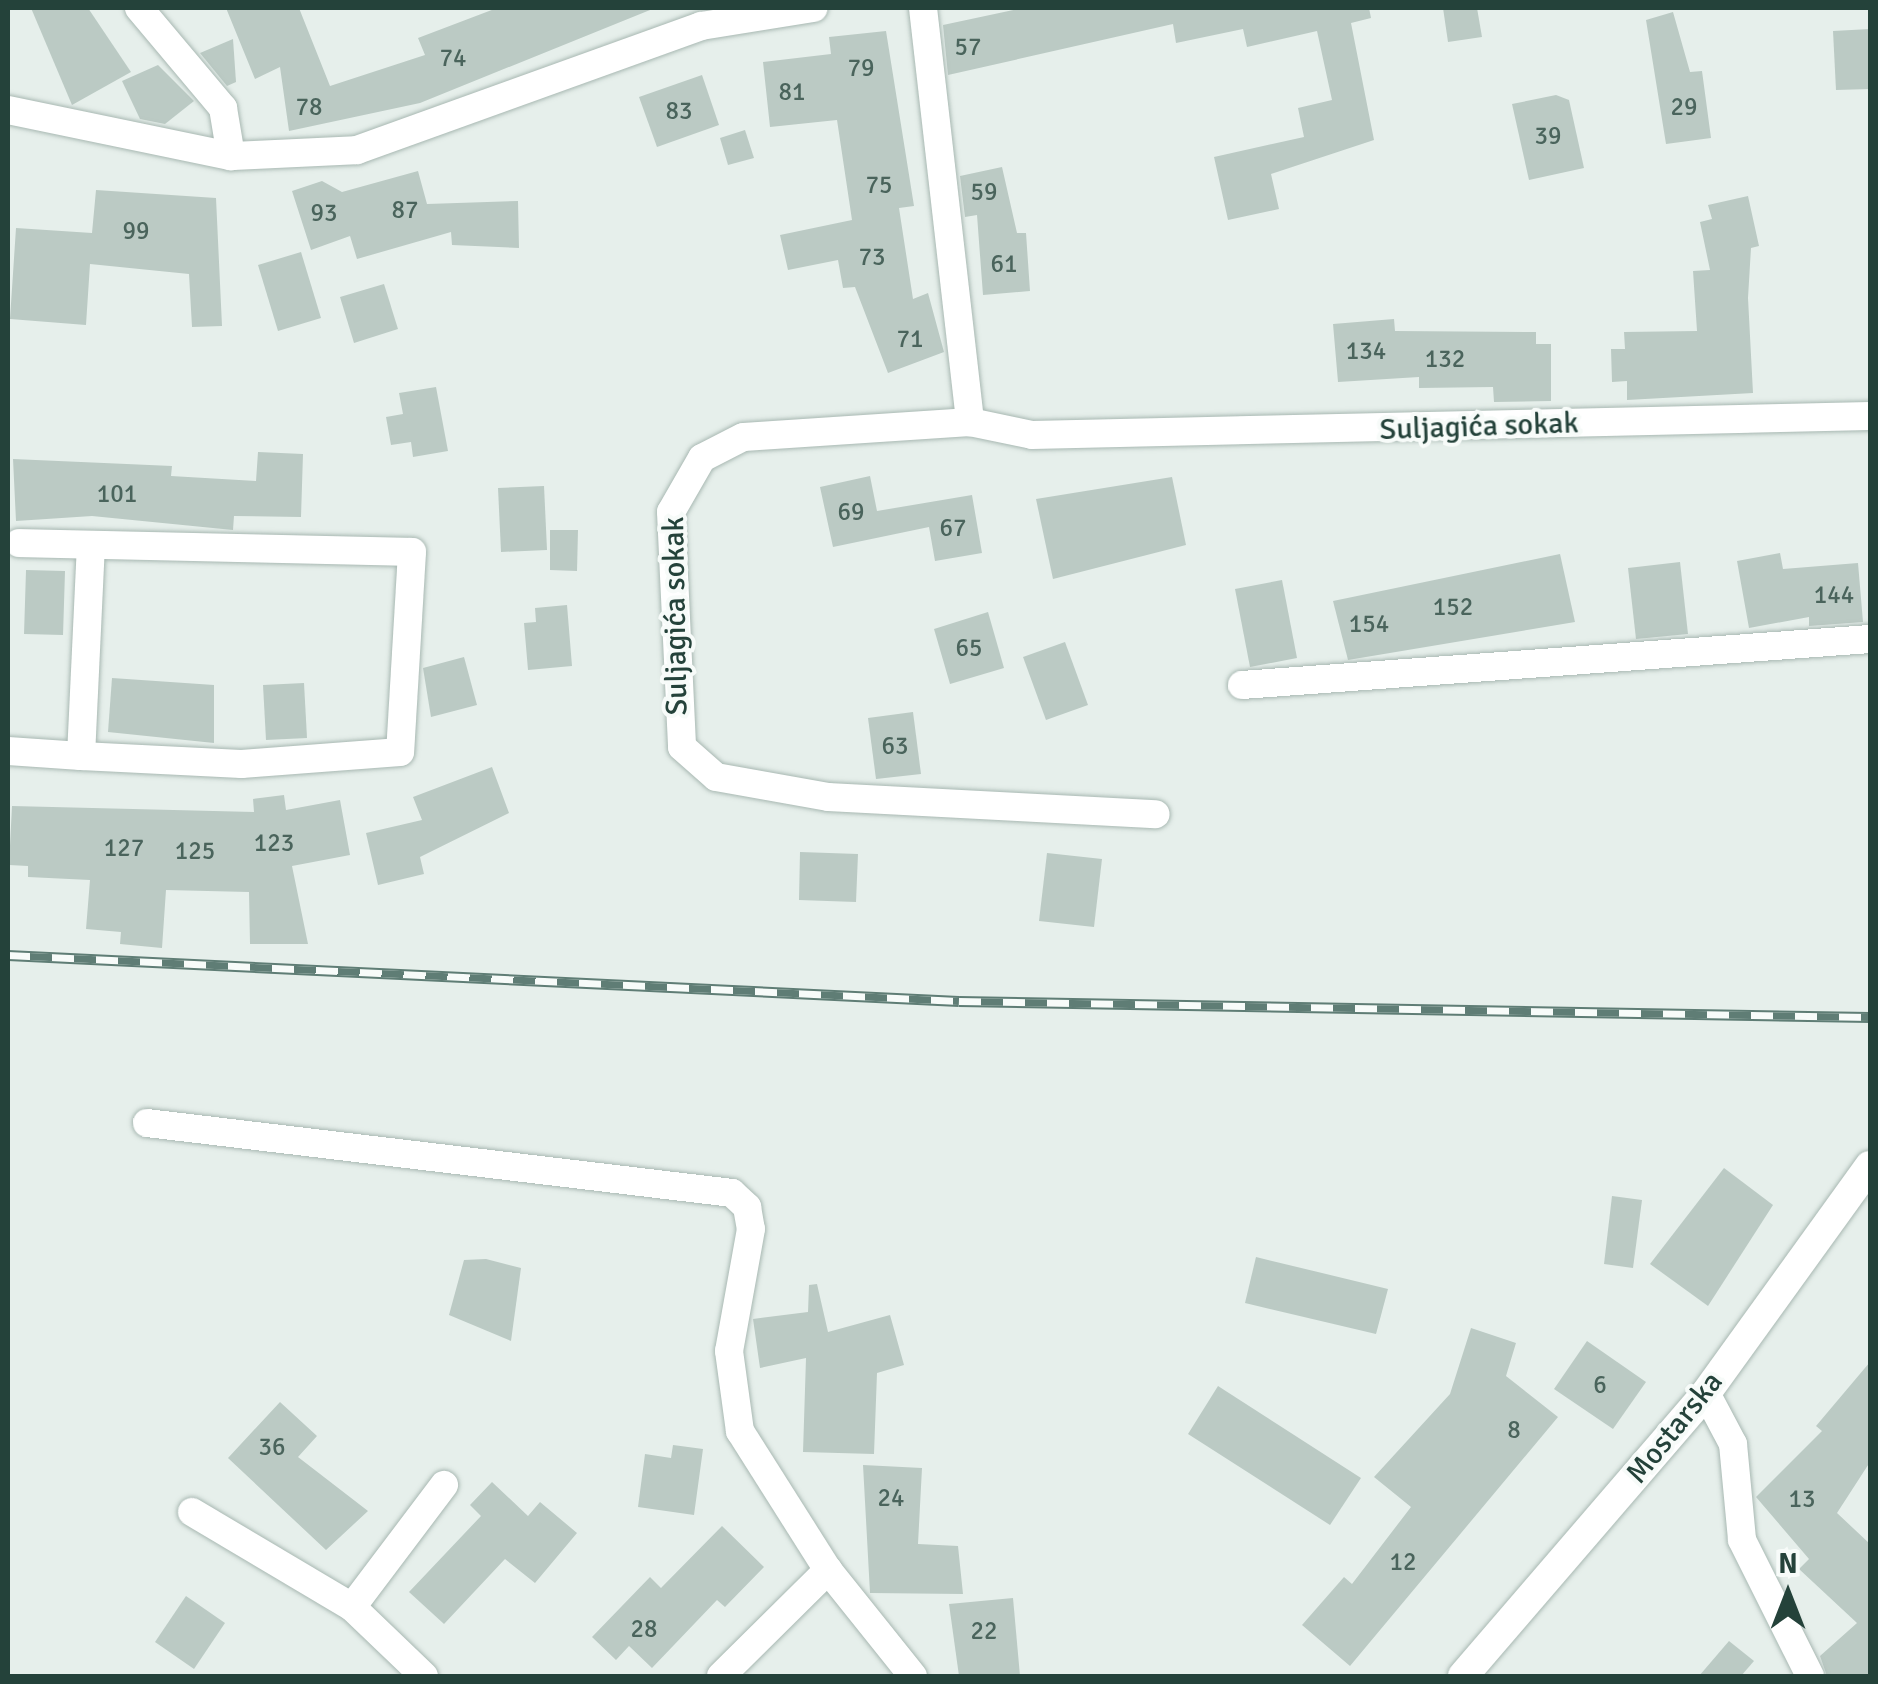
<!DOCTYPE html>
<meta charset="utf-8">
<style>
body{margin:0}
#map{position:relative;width:1878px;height:1684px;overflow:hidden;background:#e6efeb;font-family:Signika,sans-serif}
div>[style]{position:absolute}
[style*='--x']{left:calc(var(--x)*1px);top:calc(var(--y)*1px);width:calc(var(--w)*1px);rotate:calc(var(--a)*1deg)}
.building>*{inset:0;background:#bbcac4}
.roads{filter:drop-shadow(0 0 2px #a8b8b2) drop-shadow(0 0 2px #a8b8b2)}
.minor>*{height:28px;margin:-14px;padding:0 14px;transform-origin:14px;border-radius:14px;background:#fff}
.secondary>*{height:30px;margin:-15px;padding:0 15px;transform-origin:15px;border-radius:15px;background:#fff}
.rail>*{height:11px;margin-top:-5.5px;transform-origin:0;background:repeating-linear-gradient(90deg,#f7fbf9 0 22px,#5f7d75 0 44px);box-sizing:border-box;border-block:2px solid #5f7d75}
span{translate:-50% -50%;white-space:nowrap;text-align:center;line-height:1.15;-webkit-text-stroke:8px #f7fbf9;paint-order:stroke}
.number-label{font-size:25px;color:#4a645c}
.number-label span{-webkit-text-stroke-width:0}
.street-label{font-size:30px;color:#24423a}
.frame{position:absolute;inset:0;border:10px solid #24423a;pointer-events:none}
.north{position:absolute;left:1738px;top:1544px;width:100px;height:100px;-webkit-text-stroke:8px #f7fbf9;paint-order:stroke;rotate:0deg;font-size:28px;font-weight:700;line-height:40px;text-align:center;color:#24423a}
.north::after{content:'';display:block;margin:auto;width:35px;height:45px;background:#24423a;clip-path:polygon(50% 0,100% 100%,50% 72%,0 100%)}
</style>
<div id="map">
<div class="building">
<div style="clip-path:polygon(31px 8px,88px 8px,131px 72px,72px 105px)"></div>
<div style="clip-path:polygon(226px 8px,299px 8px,330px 86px,425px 55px,418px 38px,497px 8px,655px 8px,420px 103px,289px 131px,280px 67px,255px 79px)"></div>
<div style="clip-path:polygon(1023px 8px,1369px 8px,1371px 18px,1351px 23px,1374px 140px,1271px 174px,1279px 209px,1228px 220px,1214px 157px,1304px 137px,1298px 108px,1332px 100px,1317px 31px,1247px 47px,1243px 29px,1176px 43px,1173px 24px,948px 75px,943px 25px)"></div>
<div style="clip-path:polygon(1443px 8px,1477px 8px,1482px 37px,1448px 42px)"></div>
<div style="clip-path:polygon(1673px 12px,1690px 72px,1702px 71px,1711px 138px,1666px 144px,1646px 20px)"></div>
<div style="clip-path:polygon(1870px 29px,1870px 89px,1836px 90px,1833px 31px)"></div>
<div style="clip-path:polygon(886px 31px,914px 206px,899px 208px,913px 299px,928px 293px,944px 352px,888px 373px,855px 287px,843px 288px,838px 260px,788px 270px,780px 235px,852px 220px,837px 120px,770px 127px,763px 62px,831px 54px,829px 37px)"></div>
<div style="clip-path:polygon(233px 39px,236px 82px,227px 86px,200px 53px)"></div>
<div style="clip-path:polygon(158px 65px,194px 101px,165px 124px,140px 119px,122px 81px)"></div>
<div style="clip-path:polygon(702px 75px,719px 125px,657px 147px,639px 97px)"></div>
<div style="clip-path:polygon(1556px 95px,1569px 100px,1584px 168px,1529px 180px,1512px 104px)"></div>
<div style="clip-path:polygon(745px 130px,754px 158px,728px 165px,720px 138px)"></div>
<div style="clip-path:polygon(1002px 167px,1017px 233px,1026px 233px,1030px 291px,983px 295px,977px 215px,965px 217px,960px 176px)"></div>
<div style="clip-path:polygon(418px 171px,427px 204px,518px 201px,519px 248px,452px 245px,451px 232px,357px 259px,350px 236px,311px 250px,292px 191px,322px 181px,342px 192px)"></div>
<div style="clip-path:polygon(96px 190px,216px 198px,222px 326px,192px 327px,189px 274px,90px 264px,86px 325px,10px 319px,16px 228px,92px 233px)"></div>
<div style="clip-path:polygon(1748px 196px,1759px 246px,1751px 248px,1748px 298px,1753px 393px,1627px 400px,1627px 381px,1612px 382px,1611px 349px,1625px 349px,1624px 332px,1697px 331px,1693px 271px,1710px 270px,1700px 222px,1712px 219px,1708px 205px)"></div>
<div style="clip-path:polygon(301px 252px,321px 318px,278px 331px,258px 265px)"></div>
<div style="clip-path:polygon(384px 284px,398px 329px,354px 343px,340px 297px)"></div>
<div style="clip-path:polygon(1394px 319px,1395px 331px,1536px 332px,1536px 344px,1551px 344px,1551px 401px,1494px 402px,1493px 387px,1419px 388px,1419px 377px,1338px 382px,1333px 324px)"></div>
<div style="clip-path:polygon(436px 387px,448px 451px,413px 457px,411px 442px,391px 445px,386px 417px,403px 414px,399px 393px)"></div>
<div style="clip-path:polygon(258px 452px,303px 454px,301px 517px,234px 516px,233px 530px,92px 516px,16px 521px,13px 459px,172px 466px,171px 476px,256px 481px)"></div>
<div style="clip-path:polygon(870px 476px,877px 511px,972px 495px,982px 553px,935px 561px,929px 527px,833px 547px,820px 487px)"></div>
<div style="clip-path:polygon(1172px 477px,1186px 545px,1053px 579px,1036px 499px)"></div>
<div style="clip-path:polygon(544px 486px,547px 550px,501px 552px,498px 488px)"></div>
<div style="clip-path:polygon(550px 530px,578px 530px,577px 571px,550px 570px)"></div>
<div style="clip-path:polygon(1780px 553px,1783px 569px,1858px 563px,1863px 622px,1809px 626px,1809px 617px,1749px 628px,1737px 561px)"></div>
<div style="clip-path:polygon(1560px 554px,1575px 622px,1348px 660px,1333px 601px)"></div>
<div style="clip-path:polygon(1680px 562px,1688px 634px,1636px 639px,1628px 568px)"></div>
<div style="clip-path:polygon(26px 570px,65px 571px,63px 635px,24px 634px)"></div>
<div style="clip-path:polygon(1282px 580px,1297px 658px,1250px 667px,1235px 589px)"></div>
<div style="clip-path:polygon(567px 605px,572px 666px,528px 670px,524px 623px,536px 622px,535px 608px)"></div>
<div style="clip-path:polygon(988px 612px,1004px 668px,950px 684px,934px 629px)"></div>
<div style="clip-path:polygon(1065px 642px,1088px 705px,1046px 720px,1023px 657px)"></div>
<div style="clip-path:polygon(464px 657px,477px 705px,431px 717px,423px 668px)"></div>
<div style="clip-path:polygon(112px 678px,214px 685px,214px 743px,108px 732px)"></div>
<div style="clip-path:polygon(304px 683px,307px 738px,266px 740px,263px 685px)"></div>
<div style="clip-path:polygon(913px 712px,921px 774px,876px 779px,868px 718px)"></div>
<div style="clip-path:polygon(492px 767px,509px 813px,420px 857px,424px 874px,378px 885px,366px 833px,422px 820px,413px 797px)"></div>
<div style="clip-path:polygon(284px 795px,286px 810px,340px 800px,350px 855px,292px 866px,308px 944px,250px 944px,249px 892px,166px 890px,162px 948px,120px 944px,121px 932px,86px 929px,90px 880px,28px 877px,28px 866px,9px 865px,12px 806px,254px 812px,253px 799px)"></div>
<div style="clip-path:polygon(800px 852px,858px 854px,856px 902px,799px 900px)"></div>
<div style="clip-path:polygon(1047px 853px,1102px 859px,1094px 927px,1039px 921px)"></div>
<div style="clip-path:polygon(1724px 1168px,1773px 1205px,1708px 1306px,1650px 1264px)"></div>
<div style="clip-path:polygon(1612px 1196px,1642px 1200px,1633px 1268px,1604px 1264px)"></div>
<div style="clip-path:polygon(1256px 1257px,1388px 1289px,1376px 1334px,1245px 1303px)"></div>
<div style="clip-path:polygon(486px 1259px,521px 1268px,511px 1341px,449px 1315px,464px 1260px)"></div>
<div style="clip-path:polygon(817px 1284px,828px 1332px,890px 1315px,904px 1365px,877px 1373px,874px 1454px,803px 1452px,806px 1358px,760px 1368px,753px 1319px,808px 1312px,809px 1285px)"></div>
<div style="clip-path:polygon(1471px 1328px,1516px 1343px,1506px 1376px,1558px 1417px,1350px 1666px,1302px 1625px,1344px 1577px,1352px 1584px,1411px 1507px,1374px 1477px,1450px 1394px)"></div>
<div style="clip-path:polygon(1587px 1341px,1646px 1382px,1613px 1429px,1554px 1389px)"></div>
<div style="clip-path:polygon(1870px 1362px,1870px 1462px,1837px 1513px,1870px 1544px,1870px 1676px,1827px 1676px,1820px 1656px,1857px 1623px,1799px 1569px,1809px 1559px,1756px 1497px,1822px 1431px,1816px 1426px)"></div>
<div style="clip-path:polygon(1218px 1386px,1361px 1478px,1330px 1525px,1188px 1434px)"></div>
<div style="clip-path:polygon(280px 1402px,317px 1436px,298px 1457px,368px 1511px,326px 1550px,228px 1458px)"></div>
<div style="clip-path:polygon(673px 1445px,703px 1449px,694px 1515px,638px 1507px,645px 1454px,671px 1458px)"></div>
<div style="clip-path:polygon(863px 1465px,922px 1468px,918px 1544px,958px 1546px,963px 1594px,870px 1593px)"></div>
<div style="clip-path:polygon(492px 1482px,528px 1516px,540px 1502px,577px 1533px,535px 1583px,505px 1559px,444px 1624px,409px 1592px,481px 1516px,470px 1505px)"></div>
<div style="clip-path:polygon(722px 1526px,764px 1567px,725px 1607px,717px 1600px,652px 1668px,629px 1646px,616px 1660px,592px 1637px,650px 1577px,661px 1588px)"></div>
<div style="clip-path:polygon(186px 1596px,225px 1623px,194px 1669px,155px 1642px)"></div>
<div style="clip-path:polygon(1013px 1598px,1020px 1676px,959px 1676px,949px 1604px)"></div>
<div style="clip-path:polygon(1729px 1641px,1754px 1661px,1741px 1676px,1699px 1676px)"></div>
</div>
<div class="roads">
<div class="minor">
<div style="--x:139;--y:8;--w:131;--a:50"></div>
<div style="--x:223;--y:108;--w:49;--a:80.5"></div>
<div style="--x:923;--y:8;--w:417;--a:83.5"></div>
<div style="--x:970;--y:422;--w:63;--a:11.8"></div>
<div style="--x:1032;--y:435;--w:838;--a:-1.3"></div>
<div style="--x:8;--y:110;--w:228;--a:11.7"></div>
<div style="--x:231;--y:156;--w:126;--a:-2.7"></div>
<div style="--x:357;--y:150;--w:366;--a:-19.8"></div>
<div style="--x:701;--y:26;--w:114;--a:-9.1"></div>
<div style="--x:970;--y:422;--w:227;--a:176.2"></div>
<div style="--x:743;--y:437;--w:46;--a:152.9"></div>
<div style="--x:702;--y:458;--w:62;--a:119.9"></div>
<div style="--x:671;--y:512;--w:235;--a:87.3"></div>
<div style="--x:682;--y:747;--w:45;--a:41.4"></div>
<div style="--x:716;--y:777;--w:114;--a:10.1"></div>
<div style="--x:828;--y:797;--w:328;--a:3"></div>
<div style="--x:19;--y:543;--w:393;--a:1.3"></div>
<div style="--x:412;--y:552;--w:200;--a:93.4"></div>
<div style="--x:400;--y:752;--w:159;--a:175.7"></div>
<div style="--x:241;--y:764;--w:160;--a:-177.1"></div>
<div style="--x:1242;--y:685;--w:630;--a:-4.19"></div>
<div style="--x:8;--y:751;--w:73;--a:3.9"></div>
<div style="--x:81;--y:756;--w:211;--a:-87.3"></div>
<div style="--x:147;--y:1123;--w:589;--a:6.82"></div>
<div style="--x:732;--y:1193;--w:21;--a:43"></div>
<div style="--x:747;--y:1207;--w:22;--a:80"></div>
<div style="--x:751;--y:1229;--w:124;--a:100.2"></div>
<div style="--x:729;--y:1351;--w:81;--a:82.2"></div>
<div style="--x:740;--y:1431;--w:165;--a:57.7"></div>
<div style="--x:828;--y:1570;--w:136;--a:51.3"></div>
<div style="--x:1706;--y:1393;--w:58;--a:62.1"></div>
<div style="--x:1733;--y:1444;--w:96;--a:84.6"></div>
<div style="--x:1742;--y:1540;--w:152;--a:63.4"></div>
<div style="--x:192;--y:1512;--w:186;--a:30.7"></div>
<div style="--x:424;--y:1676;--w:100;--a:-136.2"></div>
<div style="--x:352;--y:1607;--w:153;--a:-53"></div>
<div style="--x:721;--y:1676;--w:151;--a:-44.7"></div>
</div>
<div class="secondary">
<div style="--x:1463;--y:1676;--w:373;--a:-49.3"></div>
<div style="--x:1706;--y:1393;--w:280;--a:-54.2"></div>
</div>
</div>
<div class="rail">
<div style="--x:8;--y:955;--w:952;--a:2.77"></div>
<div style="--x:959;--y:1001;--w:911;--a:1.01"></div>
</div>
<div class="number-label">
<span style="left:968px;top:47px">57</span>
<span style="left:453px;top:58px">74</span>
<span style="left:861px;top:68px">79</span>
<span style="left:792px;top:92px">81</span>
<span style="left:309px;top:107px">78</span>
<span style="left:1684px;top:107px">29</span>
<span style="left:679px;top:111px">83</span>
<span style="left:1548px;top:136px">39</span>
<span style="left:879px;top:185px">75</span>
<span style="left:984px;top:192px">59</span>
<span style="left:405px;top:210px">87</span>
<span style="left:324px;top:213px">93</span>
<span style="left:136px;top:231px">99</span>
<span style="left:872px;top:257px">73</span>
<span style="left:1004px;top:264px">61</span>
<span style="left:910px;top:339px">71</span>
<span style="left:1366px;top:351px">134</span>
<span style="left:1445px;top:359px">132</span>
<span style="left:117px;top:494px">101</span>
<span style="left:851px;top:512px">69</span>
<span style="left:953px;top:528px">67</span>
<span style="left:1834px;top:595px">144</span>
<span style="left:1453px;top:607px">152</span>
<span style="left:1369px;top:624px">154</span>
<span style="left:969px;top:648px">65</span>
<span style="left:895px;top:746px">63</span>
<span style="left:274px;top:843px">123</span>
<span style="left:124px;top:848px">127</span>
<span style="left:195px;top:851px">125</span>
<span style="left:1600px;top:1385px">6</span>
<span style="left:1514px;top:1430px">8</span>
<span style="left:272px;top:1447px">36</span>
<span style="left:891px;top:1498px">24</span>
<span style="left:1802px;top:1499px">13</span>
<span style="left:1403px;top:1562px">12</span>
<span style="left:644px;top:1629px">28</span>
<span style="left:984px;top:1631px">22</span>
</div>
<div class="street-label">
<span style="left:1479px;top:427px;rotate:-2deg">Suljagića sokak</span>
<span style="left:676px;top:616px;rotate:-91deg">Suljagića sokak</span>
<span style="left:1675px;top:1428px;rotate:-51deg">Mostarska</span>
</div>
<div class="frame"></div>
<div class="north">N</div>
</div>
